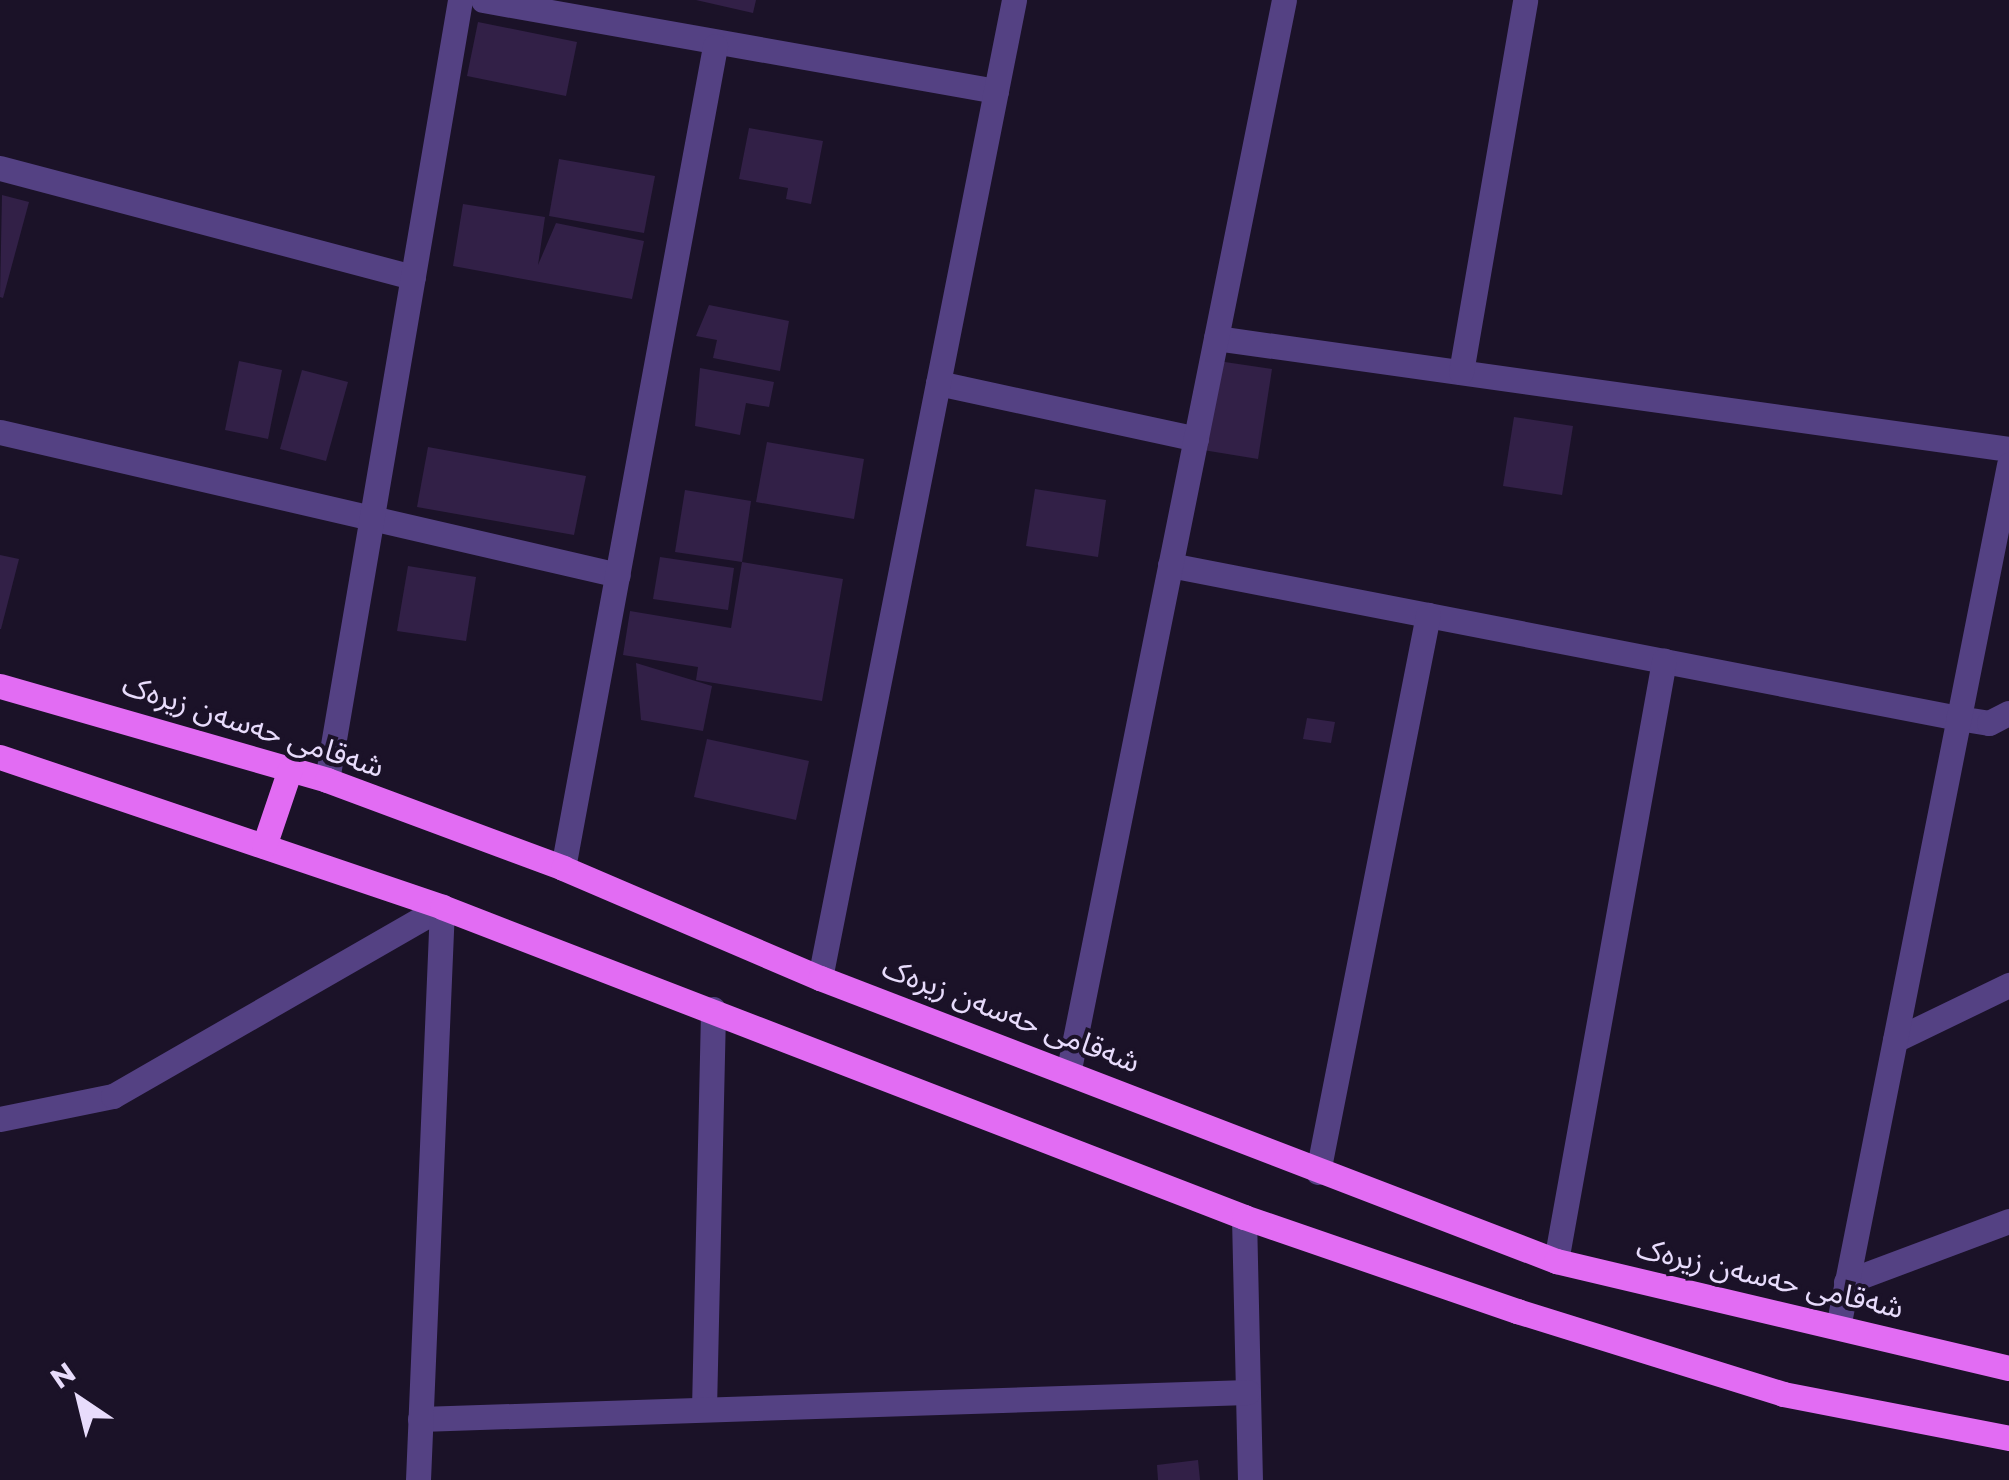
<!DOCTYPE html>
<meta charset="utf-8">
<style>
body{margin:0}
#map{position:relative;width:2009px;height:1480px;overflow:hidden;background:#1b1228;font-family:Montserrat,"Noto Sans Arabic",sans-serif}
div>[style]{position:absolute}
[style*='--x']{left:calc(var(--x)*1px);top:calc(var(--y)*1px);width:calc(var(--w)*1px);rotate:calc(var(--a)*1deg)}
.building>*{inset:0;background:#322047}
.minor>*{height:25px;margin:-12.5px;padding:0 12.5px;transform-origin:12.5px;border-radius:12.5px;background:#544183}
.major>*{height:25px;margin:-12.5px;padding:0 12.5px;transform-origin:12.5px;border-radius:12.5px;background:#e26cf3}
span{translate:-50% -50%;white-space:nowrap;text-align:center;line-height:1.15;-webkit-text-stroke:8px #1b1228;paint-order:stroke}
.street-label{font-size:30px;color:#e8dcfc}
.north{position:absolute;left:30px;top:1350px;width:100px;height:100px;-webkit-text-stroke:8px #1b1228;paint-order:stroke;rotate:325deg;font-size:28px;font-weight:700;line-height:40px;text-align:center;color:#e8dcfc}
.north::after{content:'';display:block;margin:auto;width:35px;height:45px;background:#e8dcfc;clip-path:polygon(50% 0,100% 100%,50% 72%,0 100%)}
</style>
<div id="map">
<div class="building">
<div style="clip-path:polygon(696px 0,756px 0,753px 13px)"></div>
<div style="clip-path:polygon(478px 22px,577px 42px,566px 96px,467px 76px)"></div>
<div style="clip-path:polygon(749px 128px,823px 141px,811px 204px,786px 199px,788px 188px,739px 179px)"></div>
<div style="clip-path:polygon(559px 159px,655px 176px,644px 233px,549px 216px)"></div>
<div style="clip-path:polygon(2px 195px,29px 202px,3px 298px,0 297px)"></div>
<div style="clip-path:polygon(463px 204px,545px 217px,538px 265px,556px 223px,644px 241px,632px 299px,453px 266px)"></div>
<div style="clip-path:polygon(709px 305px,789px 321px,780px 371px,713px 358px,717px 340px,696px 336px)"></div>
<div style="clip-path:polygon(239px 361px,282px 370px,268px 439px,225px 430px)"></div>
<div style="clip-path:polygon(1218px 361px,1272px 369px,1258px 459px,1203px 450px)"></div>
<div style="clip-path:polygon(700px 368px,774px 382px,769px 407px,746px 403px,740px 435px,695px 426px)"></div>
<div style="clip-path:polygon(302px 370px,348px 382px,326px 461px,280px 449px)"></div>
<div style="clip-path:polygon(1514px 417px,1573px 426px,1562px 495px,1503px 486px)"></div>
<div style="clip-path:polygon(767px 442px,864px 459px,854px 519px,756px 502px)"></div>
<div style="clip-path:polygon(428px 447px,586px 476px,574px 535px,417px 507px)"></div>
<div style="clip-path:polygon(1035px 489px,1106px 500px,1098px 557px,1026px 546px)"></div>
<div style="clip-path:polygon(685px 490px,751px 501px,742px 562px,675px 552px)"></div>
<div style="clip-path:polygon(0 555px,19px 559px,1px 629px,0 629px)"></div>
<div style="clip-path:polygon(660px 557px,734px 568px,728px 610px,653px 599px)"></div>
<div style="clip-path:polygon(742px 562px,843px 579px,822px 701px,696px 680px,698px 667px,623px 655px,630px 611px,731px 628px)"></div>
<div style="clip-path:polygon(408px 566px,476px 577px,466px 641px,397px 631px)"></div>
<div style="clip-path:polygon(636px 663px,712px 686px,703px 731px,641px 720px)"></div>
<div style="clip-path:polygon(1307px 718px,1335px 722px,1331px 743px,1303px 739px)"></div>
<div style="clip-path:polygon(707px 739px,809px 761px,796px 820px,694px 797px)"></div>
<div style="clip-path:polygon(1198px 1460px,1200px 1480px,1158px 1480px,1157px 1465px)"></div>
</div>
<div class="minor">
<div style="--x:483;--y:0;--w:521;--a:10.06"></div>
<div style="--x:0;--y:168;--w:427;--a:14.8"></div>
<div style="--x:1216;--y:338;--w:801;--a:7.97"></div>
<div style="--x:1461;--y:372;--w:377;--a:-80.2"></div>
<div style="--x:938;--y:383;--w:264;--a:12.2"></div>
<div style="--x:0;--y:432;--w:634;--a:13.03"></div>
<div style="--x:1170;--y:565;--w:803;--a:10.99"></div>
<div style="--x:1958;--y:718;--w:31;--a:9"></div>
<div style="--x:1989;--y:723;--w:22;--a:-27"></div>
<div style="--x:327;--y:780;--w:791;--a:-80.32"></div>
<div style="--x:563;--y:868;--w:836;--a:-79.52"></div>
<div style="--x:820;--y:978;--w:997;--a:-78.78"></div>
<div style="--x:1895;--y:1040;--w:127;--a:-25.8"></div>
<div style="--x:1069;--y:1069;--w:1090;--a:-78.63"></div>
<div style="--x:0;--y:1119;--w:115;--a:-11.5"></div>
<div style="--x:113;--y:1096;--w:379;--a:-29.9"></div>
<div style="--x:1318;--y:1172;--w:568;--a:-78.83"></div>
<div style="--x:1244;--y:1217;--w:263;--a:88.7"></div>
<div style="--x:1556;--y:1261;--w:610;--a:-79.8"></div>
<div style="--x:1846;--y:1282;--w:174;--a:-20.5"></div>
<div style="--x:1838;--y:1327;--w:879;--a:-78.78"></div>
<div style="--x:704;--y:1409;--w:400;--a:-88.7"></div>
<div style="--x:420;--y:1419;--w:828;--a:-1.87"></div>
<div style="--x:418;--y:1480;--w:574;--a:-87.6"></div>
</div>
<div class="major">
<div style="--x:0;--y:686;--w:340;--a:16"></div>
<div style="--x:327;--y:780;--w:252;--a:20.4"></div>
<div style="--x:563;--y:868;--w:280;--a:23.2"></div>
<div style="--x:820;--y:978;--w:789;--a:21.03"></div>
<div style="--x:1556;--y:1261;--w:465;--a:13.3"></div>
<div style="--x:0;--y:757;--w:467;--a:18.7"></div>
<div style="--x:442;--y:907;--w:860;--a:21.13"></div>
<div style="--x:1244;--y:1217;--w:289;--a:19"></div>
<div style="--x:1517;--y:1311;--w:279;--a:17.3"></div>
<div style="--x:1783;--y:1394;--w:230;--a:11"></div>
<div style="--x:264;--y:846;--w:81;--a:-71.3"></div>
</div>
<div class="street-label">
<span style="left:253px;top:726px;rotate:18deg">شەقامی حەسەن زیرەک</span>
<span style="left:1011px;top:1015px;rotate:21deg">شەقامی حەسەن زیرەک</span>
<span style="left:1770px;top:1278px;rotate:13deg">شەقامی حەسەن زیرەک</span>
</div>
<div class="north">N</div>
</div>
